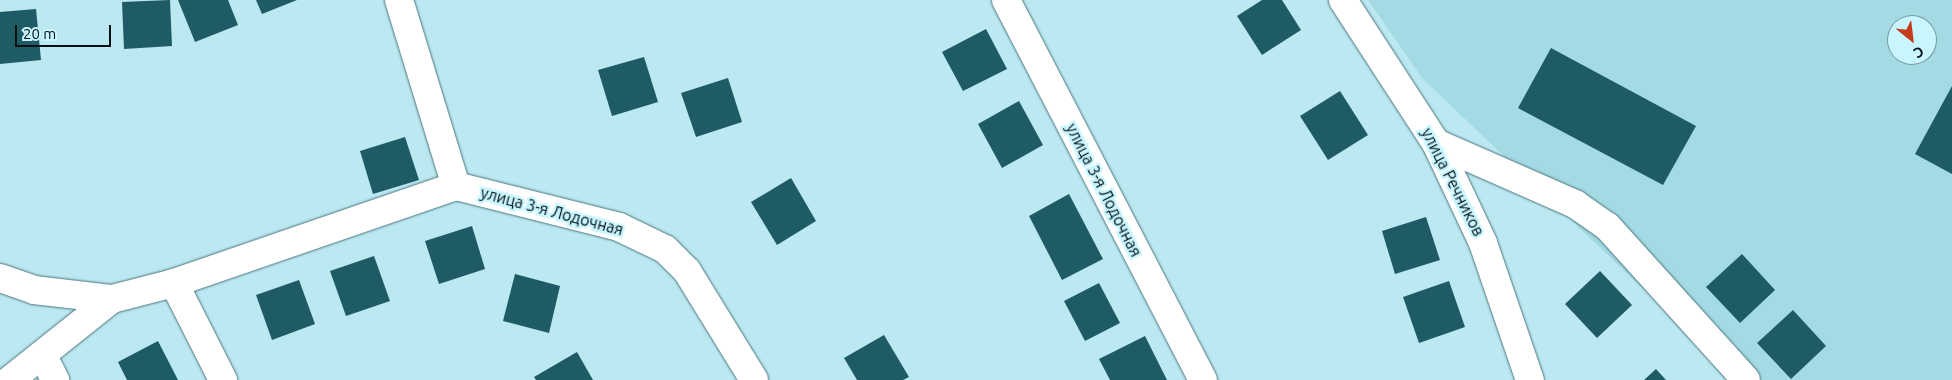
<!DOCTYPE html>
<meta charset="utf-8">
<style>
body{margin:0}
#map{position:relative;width:1952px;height:380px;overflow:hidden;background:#bbe8f1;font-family:Ubuntu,sans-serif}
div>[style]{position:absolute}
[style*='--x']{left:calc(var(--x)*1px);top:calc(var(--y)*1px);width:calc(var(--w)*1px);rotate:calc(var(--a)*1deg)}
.built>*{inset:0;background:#a4dae4}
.building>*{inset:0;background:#1e5b65}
.roads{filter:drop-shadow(0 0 1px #4c767e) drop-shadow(0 0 1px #4c767e)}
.minor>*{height:28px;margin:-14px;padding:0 14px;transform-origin:14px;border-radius:14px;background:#fff}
span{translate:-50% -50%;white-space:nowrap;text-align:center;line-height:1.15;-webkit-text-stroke:5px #c8f5fe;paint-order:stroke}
.street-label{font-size:16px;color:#021114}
.north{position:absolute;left:1887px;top:15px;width:50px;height:50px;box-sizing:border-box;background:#c8f5fe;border:1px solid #799aa0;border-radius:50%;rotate:151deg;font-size:14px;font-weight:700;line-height:20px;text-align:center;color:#021114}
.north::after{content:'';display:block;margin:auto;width:18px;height:22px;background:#c43a1b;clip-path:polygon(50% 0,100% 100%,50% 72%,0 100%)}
.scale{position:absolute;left:15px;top:25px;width:96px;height:22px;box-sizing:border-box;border:2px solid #021114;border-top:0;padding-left:6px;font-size:15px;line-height:18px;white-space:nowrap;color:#021114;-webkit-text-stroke:4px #c8f5fe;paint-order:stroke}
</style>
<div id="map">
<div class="built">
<div style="clip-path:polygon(evenodd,1368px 0,1952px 0,1952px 380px,1739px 380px,1422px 78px,1368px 0,1897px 25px,1927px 25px,1927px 55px,1897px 55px,1897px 25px)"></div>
</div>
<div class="building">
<div style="clip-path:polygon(170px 0,172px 46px,124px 49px,122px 2px)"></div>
<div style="clip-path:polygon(178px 0,228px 0,238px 25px,195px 42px)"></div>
<div style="clip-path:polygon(256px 0,297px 0,262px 14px)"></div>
<div style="clip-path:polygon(1262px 0,1282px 0,1301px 30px,1262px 55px,1237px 16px)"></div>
<div style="clip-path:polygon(36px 9px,41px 60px,0 64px,0 12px)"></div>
<div style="clip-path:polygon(986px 29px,1007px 69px,963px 91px,942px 52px)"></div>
<div style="clip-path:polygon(1551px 48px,1696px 126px,1663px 185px,1518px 108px)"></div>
<div style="clip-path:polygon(644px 57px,658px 102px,612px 116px,598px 70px)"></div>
<div style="clip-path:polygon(728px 78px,742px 122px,696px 137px,681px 93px)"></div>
<div style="clip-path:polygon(1952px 86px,1952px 174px,1915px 154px)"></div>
<div style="clip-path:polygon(1340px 91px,1368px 135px,1328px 160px,1300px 116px)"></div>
<div style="clip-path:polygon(1019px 101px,1043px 145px,1002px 168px,978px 124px)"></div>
<div style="clip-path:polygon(405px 137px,419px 180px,373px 194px,360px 151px)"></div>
<div style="clip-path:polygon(791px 178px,816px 221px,777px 245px,751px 202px)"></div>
<div style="clip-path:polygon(1069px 194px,1103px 259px,1062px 280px,1029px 216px)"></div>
<div style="clip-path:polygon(1426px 217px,1440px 260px,1395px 274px,1382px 231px)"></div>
<div style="clip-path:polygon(472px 226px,485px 269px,439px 284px,425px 241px)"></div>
<div style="clip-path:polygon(1742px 254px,1775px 290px,1740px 323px,1706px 287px)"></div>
<div style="clip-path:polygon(374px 256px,390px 301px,346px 316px,330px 271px)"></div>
<div style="clip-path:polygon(1600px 271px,1632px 305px,1597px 338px,1565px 304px)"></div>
<div style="clip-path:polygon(515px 274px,560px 286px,549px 333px,503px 321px)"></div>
<div style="clip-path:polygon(299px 280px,315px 324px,272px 340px,256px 295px)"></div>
<div style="clip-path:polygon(1449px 281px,1465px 327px,1419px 343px,1403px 297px)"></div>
<div style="clip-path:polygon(1099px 283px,1120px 323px,1085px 341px,1064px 301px)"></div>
<div style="clip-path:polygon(1793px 310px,1826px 346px,1791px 379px,1757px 343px)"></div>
<div style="clip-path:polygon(884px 335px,909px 377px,903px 380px,857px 380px,844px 358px)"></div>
<div style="clip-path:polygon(1145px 336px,1167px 380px,1110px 380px,1099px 359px)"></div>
<div style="clip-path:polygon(158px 341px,178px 380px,127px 380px,118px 362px)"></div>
<div style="clip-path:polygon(577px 352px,593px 380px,536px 380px,534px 377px)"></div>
<div style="clip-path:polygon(1656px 369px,1666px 380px,1644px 380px)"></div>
</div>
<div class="roads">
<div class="minor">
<div style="--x:399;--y:0;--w:195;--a:73"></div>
<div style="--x:456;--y:186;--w:168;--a:14.1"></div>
<div style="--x:619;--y:227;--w:51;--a:25.6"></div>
<div style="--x:665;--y:249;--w:31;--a:45"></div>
<div style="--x:687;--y:271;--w:128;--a:58.4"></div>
<div style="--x:1006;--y:0;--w:428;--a:62.6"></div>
<div style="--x:1343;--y:0;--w:171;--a:57"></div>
<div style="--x:1436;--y:143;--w:110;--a:64.8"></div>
<div style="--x:1483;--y:243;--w:145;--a:71.1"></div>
<div style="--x:1436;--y:143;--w:152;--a:23.7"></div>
<div style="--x:1575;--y:204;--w:39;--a:35"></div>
<div style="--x:1607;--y:226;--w:207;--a:47.9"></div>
<div style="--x:0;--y:278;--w:36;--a:19"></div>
<div style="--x:34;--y:290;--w:79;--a:6.6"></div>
<div style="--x:174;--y:283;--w:109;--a:63.2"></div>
<div style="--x:43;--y:356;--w:27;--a:63"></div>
<div style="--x:10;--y:380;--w:130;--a:-38.5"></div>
<div style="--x:112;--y:299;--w:64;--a:-14.5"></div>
<div style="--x:174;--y:283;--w:298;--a:-19"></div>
</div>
</div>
<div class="street-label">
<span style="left:1453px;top:182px;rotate:63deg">улица Речников</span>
<span style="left:1104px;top:190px;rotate:63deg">улица 3-я Лодочная</span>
<span style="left:552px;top:211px;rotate:15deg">улица 3-я Лодочная</span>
</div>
<div class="north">С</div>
<div class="scale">20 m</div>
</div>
